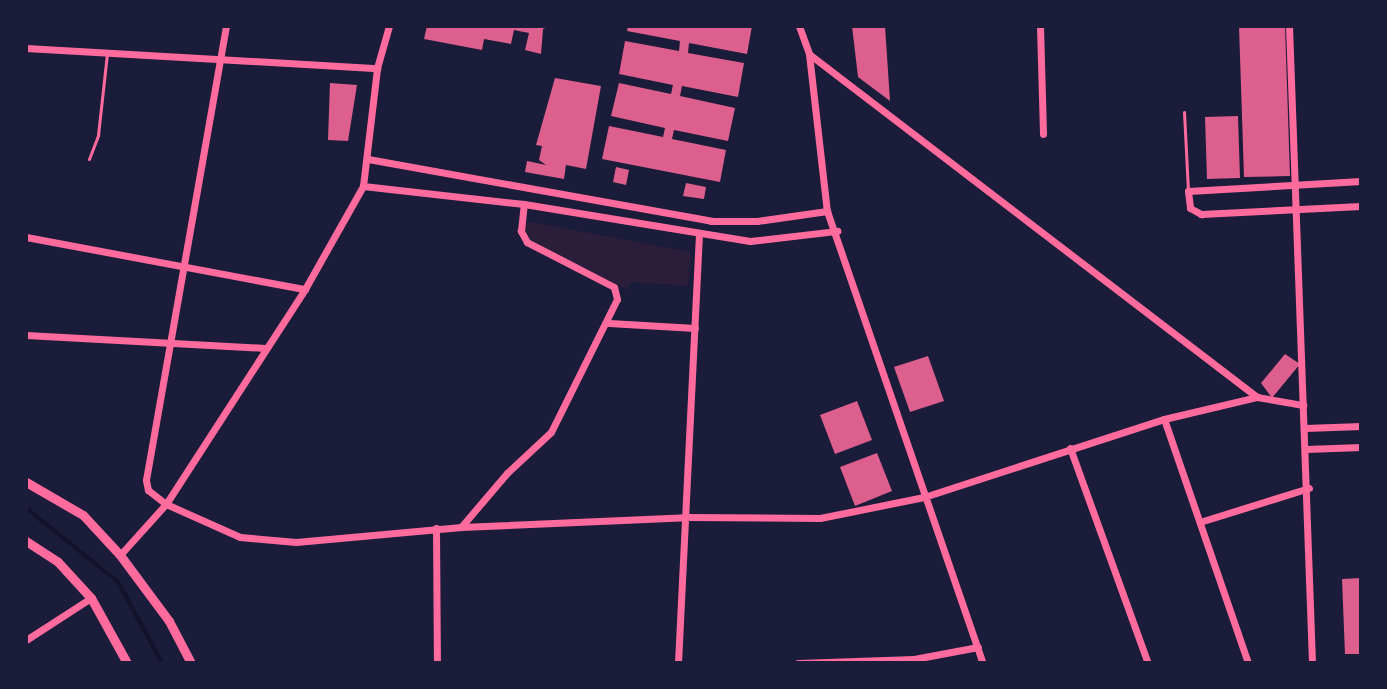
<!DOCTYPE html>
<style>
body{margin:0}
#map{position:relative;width:1387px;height:689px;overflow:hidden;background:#1b1b3a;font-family:"Exo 2",sans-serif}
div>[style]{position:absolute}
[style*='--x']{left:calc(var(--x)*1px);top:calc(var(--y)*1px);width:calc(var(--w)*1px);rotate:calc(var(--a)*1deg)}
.green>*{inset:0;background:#2a1e3b}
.stream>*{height:4px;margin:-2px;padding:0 2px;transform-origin:2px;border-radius:2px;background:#12122b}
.building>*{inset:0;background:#dd5f8e}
.service>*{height:3px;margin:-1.5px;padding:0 1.5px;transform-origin:1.5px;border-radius:1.5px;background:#ff6b9d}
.minor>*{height:7px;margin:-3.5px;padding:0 3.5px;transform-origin:3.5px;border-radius:3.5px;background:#ff6b9d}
.tertiary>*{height:9px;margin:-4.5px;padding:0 4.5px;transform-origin:4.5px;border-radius:4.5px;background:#ff6b9d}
span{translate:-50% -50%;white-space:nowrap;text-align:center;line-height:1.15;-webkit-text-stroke:6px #1b1b3a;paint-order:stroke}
.frame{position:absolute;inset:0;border:28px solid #1b1b3a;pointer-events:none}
</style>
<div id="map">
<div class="green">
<div style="clip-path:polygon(525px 221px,691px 252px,688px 286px,632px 282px,627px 290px,538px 248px,525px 230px)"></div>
</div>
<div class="stream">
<div style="--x:26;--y:508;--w:118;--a:38.8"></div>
<div style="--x:118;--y:582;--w:92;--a:61.5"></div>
</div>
<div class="building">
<div style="clip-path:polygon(427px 26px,551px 26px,543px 29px,541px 54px,525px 50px,529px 33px,514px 30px,511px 44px,484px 39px,482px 50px,424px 39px)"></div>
<div style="clip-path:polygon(628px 26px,752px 26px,747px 54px,689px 43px,688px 53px,744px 63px,738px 97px,682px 86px,680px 96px,735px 108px,728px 141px,674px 130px,672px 139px,726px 150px,720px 182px,602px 159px,609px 126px,663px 137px,665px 128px,611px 116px,619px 83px,671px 94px,673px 85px,619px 74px,625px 41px,679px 51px,680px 41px,627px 31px)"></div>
<div style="clip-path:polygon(852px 26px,885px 26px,890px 101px,858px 77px)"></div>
<div style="clip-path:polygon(1239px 26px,1285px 26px,1290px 176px,1244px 177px)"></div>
<div style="clip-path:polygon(555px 78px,601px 86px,586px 169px,566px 165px,564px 179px,525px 172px,527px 161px,546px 165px,539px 160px,542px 146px,536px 145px)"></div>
<div style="clip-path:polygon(330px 83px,357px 85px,348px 141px,328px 140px)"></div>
<div style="clip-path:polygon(1238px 116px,1240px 178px,1207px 179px,1205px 117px)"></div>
<div style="clip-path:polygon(616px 167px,629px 170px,626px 185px,613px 182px)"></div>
<div style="clip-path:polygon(686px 183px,706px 187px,704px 199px,683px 196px)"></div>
<div style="clip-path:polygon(1285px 354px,1300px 364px,1272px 398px,1261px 383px)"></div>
<div style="clip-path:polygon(928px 356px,944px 401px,910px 412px,894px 367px)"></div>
<div style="clip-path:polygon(857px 401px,872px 440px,835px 454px,820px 415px)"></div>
<div style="clip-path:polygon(877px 453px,892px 491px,855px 506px,840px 467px)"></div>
<div style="clip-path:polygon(1361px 578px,1361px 654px,1345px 654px,1342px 579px)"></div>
</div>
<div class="service">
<div style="--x:1184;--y:112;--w:79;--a:87.1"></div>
<div style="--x:89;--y:159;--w:26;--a:-69"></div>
<div style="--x:98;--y:135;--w:82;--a:-83.7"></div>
</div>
<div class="minor">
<div style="--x:226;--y:26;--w:461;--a:100"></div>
<div style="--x:146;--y:480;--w:10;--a:79"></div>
<div style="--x:148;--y:490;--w:23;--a:38"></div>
<div style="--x:166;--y:504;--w:81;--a:24"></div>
<div style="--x:240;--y:537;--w:56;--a:5.1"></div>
<div style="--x:296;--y:542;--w:166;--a:-5.2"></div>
<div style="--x:461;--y:527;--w:225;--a:-2.5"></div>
<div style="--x:686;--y:517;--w:134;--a:0.4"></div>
<div style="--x:820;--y:518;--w:106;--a:-11.4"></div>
<div style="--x:924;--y:497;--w:252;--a:-18"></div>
<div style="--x:1164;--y:419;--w:96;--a:-13.3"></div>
<div style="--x:1257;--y:397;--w:47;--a:9.9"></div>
<div style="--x:799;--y:26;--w:30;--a:70"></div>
<div style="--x:809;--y:54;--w:158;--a:83.5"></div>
<div style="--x:827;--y:211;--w:478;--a:71"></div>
<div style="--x:1040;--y:26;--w:108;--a:88.4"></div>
<div style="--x:1289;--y:26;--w:637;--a:87.93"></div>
<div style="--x:26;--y:48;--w:352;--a:3.3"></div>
<div style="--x:809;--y:54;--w:564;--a:37.44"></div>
<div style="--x:368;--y:159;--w:349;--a:10.2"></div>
<div style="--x:711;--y:221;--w:46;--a:0"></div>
<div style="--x:757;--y:221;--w:71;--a:-8.1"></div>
<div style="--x:1361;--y:181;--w:173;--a:176.7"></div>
<div style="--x:1188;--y:191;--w:17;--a:83"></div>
<div style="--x:1190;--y:208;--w:13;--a:29"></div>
<div style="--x:1201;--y:214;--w:160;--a:-2.9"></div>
<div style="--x:363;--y:186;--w:162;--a:6.4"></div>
<div style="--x:524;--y:204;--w:229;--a:9.3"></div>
<div style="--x:750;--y:241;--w:88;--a:-6.6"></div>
<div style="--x:26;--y:237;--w:284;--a:10.6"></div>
<div style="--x:609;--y:323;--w:86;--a:3.3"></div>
<div style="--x:26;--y:335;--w:240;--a:3.1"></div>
<div style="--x:1164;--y:419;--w:258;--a:71"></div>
<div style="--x:1305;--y:428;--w:56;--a:-2"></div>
<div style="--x:1070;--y:448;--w:229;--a:70.1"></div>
<div style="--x:1306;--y:449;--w:55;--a:-2.1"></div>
<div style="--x:1203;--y:521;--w:111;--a:-17.3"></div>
<div style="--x:461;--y:527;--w:71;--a:-49.6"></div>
<div style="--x:507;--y:473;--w:60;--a:-43"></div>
<div style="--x:551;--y:432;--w:148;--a:-63.6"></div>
<div style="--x:617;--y:299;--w:12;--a:-104"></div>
<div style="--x:614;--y:287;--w:98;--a:-152.7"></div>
<div style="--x:527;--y:242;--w:13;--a:-119"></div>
<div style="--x:521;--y:231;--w:27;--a:-84"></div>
<div style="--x:436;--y:528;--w:135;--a:89.6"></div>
<div style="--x:120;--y:555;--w:69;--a:-48"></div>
<div style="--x:166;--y:504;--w:256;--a:-57.1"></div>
<div style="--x:305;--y:289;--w:118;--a:-60.6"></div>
<div style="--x:363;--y:186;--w:119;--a:-83.2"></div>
<div style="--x:377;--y:68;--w:44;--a:-74.1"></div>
<div style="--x:26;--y:640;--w:77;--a:-32.9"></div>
<div style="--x:678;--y:663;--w:430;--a:-87.2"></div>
<div style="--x:798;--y:663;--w:116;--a:-2"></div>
<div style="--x:914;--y:659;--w:65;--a:-10.6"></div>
</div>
<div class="tertiary">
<div style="--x:26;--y:482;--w:66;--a:30.1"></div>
<div style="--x:83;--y:515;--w:54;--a:47.2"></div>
<div style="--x:120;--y:555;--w:82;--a:53.4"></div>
<div style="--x:169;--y:621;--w:47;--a:62.4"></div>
<div style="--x:26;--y:541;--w:38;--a:33"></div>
<div style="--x:58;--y:562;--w:49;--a:47.5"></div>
<div style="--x:91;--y:598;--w:74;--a:61"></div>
</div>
<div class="frame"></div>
</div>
